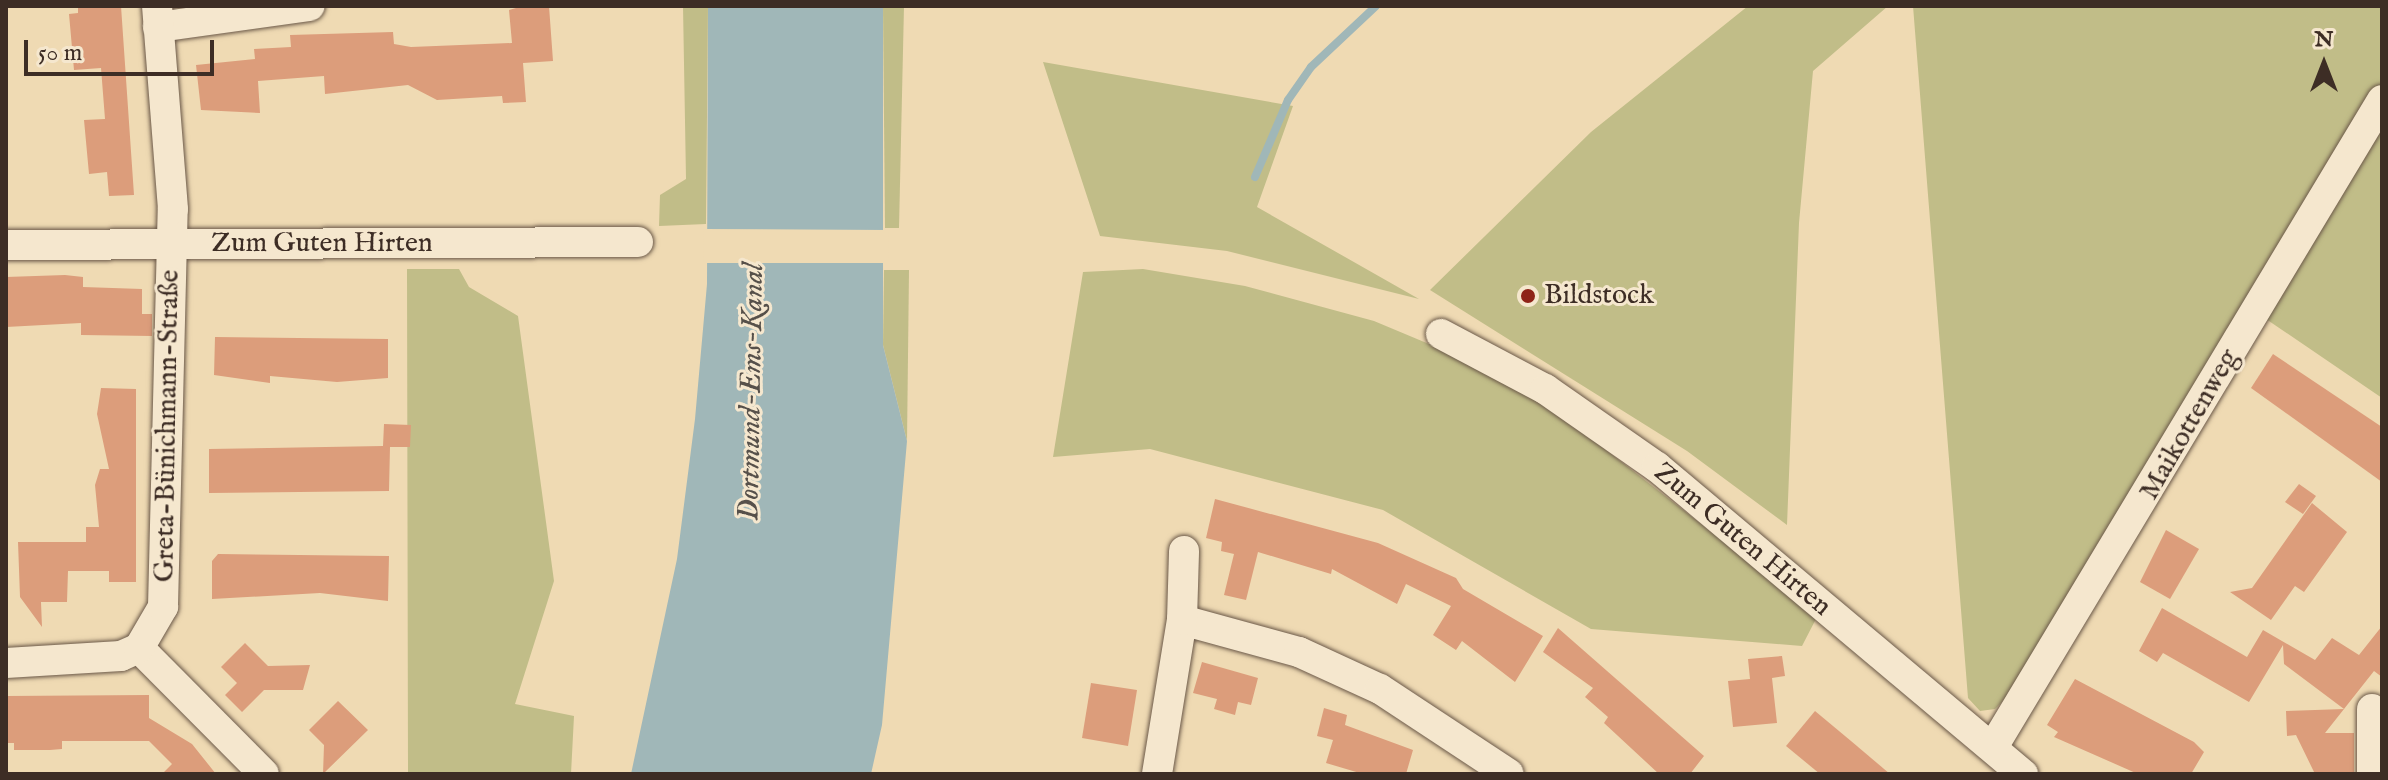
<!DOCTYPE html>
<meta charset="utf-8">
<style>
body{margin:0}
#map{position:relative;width:2388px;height:780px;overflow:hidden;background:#efdab3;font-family:"IM FELL English",serif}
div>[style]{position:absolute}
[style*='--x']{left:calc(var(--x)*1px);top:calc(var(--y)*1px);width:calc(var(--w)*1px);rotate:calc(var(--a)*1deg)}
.green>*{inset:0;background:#c1bd88}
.water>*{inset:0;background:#a0b7b8}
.pier>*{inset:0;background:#efdab3}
.stream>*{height:8px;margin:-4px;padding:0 4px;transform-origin:4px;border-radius:4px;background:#a0b7b8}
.building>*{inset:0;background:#dc9d7b}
.roads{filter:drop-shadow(0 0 2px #6a5848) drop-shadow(0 0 2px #6a5848)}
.minor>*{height:30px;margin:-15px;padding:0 15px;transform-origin:15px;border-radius:15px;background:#f5e7ce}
.dots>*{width:22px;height:22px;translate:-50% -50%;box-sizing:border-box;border:4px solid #f5e7ce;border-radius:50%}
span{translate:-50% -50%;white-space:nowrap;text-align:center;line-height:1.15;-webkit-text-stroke:6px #f5e7ce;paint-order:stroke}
.street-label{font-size:28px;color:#3d2d25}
.poi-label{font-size:28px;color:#3d2d25}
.left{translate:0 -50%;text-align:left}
.water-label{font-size:30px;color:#56504a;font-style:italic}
.frame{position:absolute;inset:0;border:8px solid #3d2d25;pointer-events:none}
.north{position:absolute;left:2284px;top:24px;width:80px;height:80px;-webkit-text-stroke:6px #f5e7ce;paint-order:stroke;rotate:0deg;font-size:22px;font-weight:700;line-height:32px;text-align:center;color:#3d2d25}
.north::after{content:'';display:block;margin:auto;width:28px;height:36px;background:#3d2d25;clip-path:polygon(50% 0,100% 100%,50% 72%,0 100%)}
.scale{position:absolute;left:24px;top:40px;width:190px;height:36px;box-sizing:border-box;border:4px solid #3d2d25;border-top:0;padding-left:10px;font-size:24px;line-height:28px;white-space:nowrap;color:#3d2d25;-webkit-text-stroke:6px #f5e7ce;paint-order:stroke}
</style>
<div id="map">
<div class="green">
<div style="clip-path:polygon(683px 6px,708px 6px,706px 224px,659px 226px,660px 195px,686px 179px)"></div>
<div style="clip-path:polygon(883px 6px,904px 6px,899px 228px,885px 228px)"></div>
<div style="clip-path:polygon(1748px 6px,1888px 6px,1813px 71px,1799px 223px,1787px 525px,1687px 451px,1430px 290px,1591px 132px)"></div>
<div style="clip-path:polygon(1913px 6px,2382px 6px,2382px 398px,2244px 304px,2006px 698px,1995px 709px,1980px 711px,1968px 698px)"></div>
<div style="clip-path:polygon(1043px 62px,1293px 106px,1257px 207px,1419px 299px,1227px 251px,1100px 236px)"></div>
<div style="clip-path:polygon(407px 269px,459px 269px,469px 287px,518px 316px,554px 581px,515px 704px,574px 716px,571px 774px,408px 774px)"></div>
<div style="clip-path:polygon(1143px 269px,1245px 286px,1374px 321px,1472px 362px,1556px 411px,1818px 615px,1802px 646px,1591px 629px,1383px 510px,1150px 449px,1053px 457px,1083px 272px)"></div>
<div style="clip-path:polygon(884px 270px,909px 270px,907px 441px,883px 345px)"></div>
</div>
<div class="water">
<div style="clip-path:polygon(708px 6px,883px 6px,883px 345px,907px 441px,882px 725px,871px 774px,631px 774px,677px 559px,695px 419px,707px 284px)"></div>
</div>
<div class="pier">
<div style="clip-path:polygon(704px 229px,889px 230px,888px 263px,703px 263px)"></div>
</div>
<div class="stream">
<div style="--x:1255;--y:177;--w:84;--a:-66.8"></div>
<div style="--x:1288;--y:100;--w:40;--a:-55.1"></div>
<div style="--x:1311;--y:67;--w:89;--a:-43.2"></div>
</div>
<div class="building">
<div style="clip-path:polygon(78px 6px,121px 6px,134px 195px,109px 196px,107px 172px,89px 174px,84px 120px,105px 119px,101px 68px,74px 70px,69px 14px,78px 13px)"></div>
<div style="clip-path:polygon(523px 6px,549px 6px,553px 61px,523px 63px,526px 102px,503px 103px,502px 96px,437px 100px,408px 85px,325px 94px,324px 76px,258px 81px,260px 113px,201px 110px,196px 65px,255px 59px,254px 49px,291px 47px,290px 35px,393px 32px,394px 44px,411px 47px,512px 43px,509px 10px)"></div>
<div style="clip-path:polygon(65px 275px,83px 277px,83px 287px,142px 289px,142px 314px,152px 314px,152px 336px,81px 335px,81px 323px,6px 327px,6px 277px)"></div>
<div style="clip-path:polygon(215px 337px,388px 339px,388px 378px,337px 382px,270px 376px,270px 383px,214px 375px)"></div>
<div style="clip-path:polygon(2273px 354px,2382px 427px,2382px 482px,2251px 388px)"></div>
<div style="clip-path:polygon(101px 388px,136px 389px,136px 582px,109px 582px,109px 571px,68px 571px,67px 602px,41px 602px,42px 627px,20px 597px,18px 542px,86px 542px,86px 527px,99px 527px,95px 485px,100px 469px,109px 469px,97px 414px)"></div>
<div style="clip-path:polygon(384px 424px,411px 425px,410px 447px,390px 447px,389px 491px,209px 493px,209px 449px,383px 446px)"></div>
<div style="clip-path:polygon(2299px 484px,2316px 496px,2303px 514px,2285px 502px)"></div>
<div style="clip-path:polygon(1215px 499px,1378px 543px,1456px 578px,1463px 589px,1543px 636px,1515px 682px,1462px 641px,1456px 650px,1433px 635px,1451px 606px,1406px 584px,1397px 604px,1332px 569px,1331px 574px,1258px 552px,1246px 600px,1224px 595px,1234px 554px,1221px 551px,1222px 542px,1206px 538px)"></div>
<div style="clip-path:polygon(2312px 503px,2347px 532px,2304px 592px,2295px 586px,2271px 620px,2230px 592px,2252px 588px)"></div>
<div style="clip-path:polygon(2166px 530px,2199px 549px,2170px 599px,2140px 582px)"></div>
<div style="clip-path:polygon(218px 554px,389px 556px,388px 601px,320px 593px,212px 599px,212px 561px)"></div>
<div style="clip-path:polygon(2162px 608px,2247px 657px,2263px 630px,2315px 660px,2332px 638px,2359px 655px,2382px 626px,2382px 677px,2374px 671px,2344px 709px,2284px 664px,2283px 645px,2249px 702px,2163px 653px,2157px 662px,2139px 651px)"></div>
<div style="clip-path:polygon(1558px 628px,1704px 756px,1690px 774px,1659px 774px,1604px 723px,1608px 717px,1585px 697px,1593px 688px,1543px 652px)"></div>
<div style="clip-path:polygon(245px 643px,268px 666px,310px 665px,303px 690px,264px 690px,242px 712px,225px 695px,237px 683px,221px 667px)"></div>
<div style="clip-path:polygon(1782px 656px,1785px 676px,1772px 678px,1777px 723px,1733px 727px,1728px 681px,1750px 679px,1748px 659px)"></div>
<div style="clip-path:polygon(1202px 662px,1258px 678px,1251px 705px,1238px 702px,1235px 715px,1214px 709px,1217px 699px,1193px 693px)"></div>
<div style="clip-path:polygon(2075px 679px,2194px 742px,2204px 752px,2191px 774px,2138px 774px,2054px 737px,2058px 732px,2047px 725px)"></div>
<div style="clip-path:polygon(1091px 683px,1137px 690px,1128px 746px,1082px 738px)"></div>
<div style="clip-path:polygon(149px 695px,149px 718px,192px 744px,216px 774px,162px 774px,172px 764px,149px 741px,62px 741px,62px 749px,50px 750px,14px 750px,14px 743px,6px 743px,6px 696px)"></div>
<div style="clip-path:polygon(338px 701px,368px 730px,323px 774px,324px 745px,309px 730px)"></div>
<div style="clip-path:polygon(1324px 708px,1347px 715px,1345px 725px,1413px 750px,1406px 774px,1363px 774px,1326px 763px,1333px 740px,1317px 736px)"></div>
<div style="clip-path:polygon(2344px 709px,2325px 733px,2354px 733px,2354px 774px,2315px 774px,2296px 735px,2287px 736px,2286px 711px)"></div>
<div style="clip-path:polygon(1815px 711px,1851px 741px,1890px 774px,1820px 774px,1786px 746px)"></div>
</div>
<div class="roads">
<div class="minor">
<div style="--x:158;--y:27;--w:153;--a:-7.9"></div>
<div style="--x:6;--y:245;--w:632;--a:-0.27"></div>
<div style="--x:1441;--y:334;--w:118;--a:27.9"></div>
<div style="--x:1545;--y:389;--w:136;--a:34.9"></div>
<div style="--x:1657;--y:467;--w:478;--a:40"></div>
<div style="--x:1182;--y:620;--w:121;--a:15.3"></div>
<div style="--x:1299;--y:652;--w:89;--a:24.6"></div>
<div style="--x:1380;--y:689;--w:154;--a:33.4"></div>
<div style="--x:139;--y:648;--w:177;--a:45.2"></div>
<div style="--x:6;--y:663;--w:115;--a:-3.5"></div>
<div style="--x:121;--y:656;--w:20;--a:-24"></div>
<div style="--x:139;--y:648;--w:48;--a:-59.7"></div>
<div style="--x:163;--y:607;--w:398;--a:-88.6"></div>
<div style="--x:173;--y:209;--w:204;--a:-94.5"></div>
<div style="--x:2372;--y:709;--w:65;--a:90"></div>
<div style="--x:1993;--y:747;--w:755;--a:-58.98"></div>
<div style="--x:1157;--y:774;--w:156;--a:-80.8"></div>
<div style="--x:1182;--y:620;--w:69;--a:-88.3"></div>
</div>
</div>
<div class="dots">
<div style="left:1528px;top:296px;background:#8f2418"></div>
</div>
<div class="street-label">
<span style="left:322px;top:244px">Zum Guten Hirten</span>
<span style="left:2190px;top:425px;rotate:-60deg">Maikottenweg</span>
<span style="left:168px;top:426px;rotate:-89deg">Greta-Bünichmann-Straße</span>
<span style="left:1742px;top:540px;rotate:40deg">Zum Guten Hirten</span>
</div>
<div class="poi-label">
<span class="left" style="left:1544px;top:296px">Bildstock</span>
</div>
<div class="water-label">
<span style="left:752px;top:392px;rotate:-89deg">Dortmund-Ems-Kanal</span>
</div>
<div class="frame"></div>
<div class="north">N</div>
<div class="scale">50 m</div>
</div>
